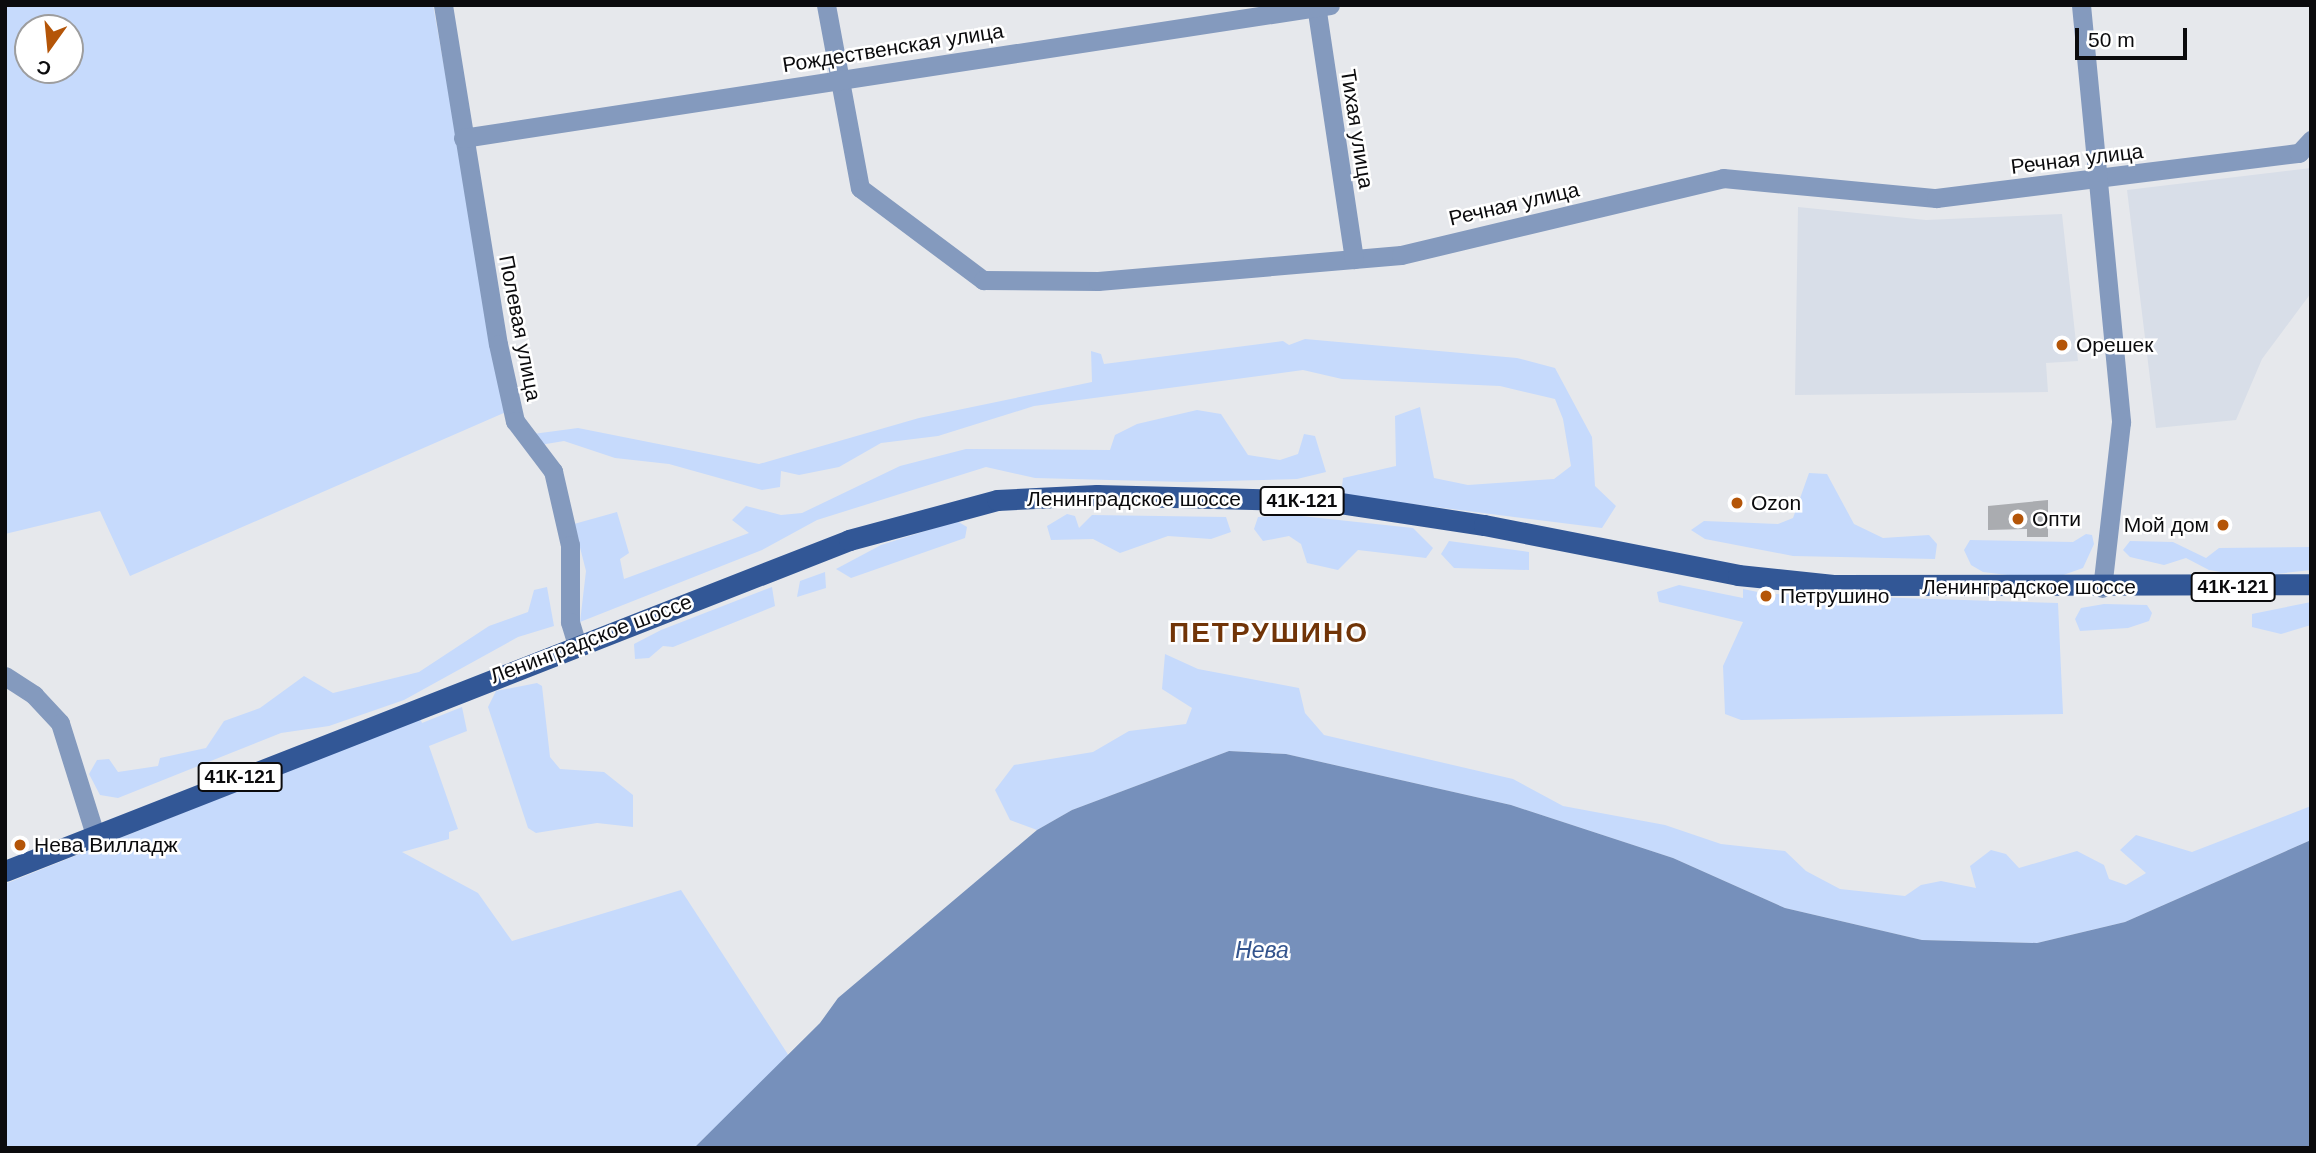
<!DOCTYPE html>
<meta charset="utf-8">
<style>
body{margin:0}
#map{position:relative;width:2316px;height:1153px;overflow:hidden;background:#e6e8ec;font-family:Arial,sans-serif}
div>[style]{position:absolute}
[style*='--x']{left:calc(var(--x)*1px);top:calc(var(--y)*1px);width:calc(var(--w)*1px);rotate:calc(var(--a)*1deg)}
.built>*{inset:0;background:#d8dee8}
.green>*{inset:0;background:#c6dafc}
.water>*{inset:0;background:#7690bb}
.building>*{inset:0;background:#aaacb0}
.minor>*{height:19px;margin:-9.5px;padding:0 9.5px;transform-origin:9.5px;border-radius:9.5px;background:#849abe}
.major>*{height:21px;margin:-10.5px;padding:0 10.5px;transform-origin:10.5px;border-radius:10.5px;background:#325796}
.dots>*{width:19px;height:19px;translate:-50% -50%;box-sizing:border-box;border:4px solid #fff;border-radius:50%}
span{translate:-50% -50%;white-space:nowrap;text-align:center;line-height:1.15;-webkit-text-stroke:5px #fff;paint-order:stroke}
.shield-label span{padding:2px 5px;background:#fff;border:2px solid;border-radius:5px;-webkit-text-stroke-width:0}
.shield-label{font-size:19px;color:#0b0b0d;font-weight:700}
.street-label{font-size:21px;color:#0b0b0d}
.poi-label{font-size:21px;color:#0b0b0d}
.left{translate:0 -50%;text-align:left}
.right{translate:-100% -50%;text-align:right}
.water-label{font-size:23px;color:#33548d;font-style:italic}
.district-label{font-size:28px;color:#713407;font-weight:700;letter-spacing:2px}
.frame{position:absolute;inset:0;border:7px solid #0b0b0d;pointer-events:none}
.north{position:absolute;left:14px;top:14px;width:70px;height:70px;box-sizing:border-box;background:#fff;border:2px solid #9d9d9e;border-radius:50%;rotate:195deg;font-size:19px;font-weight:700;line-height:28px;text-align:center;color:#0b0b0d}
.north::after{content:'';display:block;margin:auto;width:24px;height:32px;background:#b45508;clip-path:polygon(50% 0,100% 100%,50% 72%,0 100%)}
.scale{position:absolute;left:2075px;top:28px;width:112px;height:32px;box-sizing:border-box;border:4px solid #0b0b0d;border-top:0;padding-left:9px;font-size:21px;line-height:24px;white-space:nowrap;color:#0b0b0d;-webkit-text-stroke:5px #fff;paint-order:stroke}
</style>
<div id="map">
<div class="built">
<div style="clip-path:polygon(2311px 168px,2311px 293px,2262px 359px,2236px 420px,2156px 428px,2127px 190px)"></div>
<div style="clip-path:polygon(1798px 207px,1926px 220px,2062px 214px,2078px 361px,2046px 363px,2048px 392px,1795px 395px)"></div>
</div>
<div class="green">
<div style="clip-path:polygon(evenodd,5px 5px,433px 5px,506px 412px,130px 576px,100px 511px,5px 534px,5px 5px,28px 28px,70px 28px,70px 70px,28px 70px,28px 28px)"></div>
<div style="clip-path:polygon(1305px 339px,1517px 358px,1555px 368px,1592px 437px,1595px 486px,1616px 506px,1602px 528px,1341px 495px,1343px 478px,1396px 466px,1395px 416px,1420px 407px,1434px 478px,1468px 485px,1554px 479px,1571px 466px,1563px 419px,1555px 399px,1500px 386px,1342px 379px,1303px 370px,1034px 406px,938px 436px,881px 443px,839px 467px,799px 475px,781px 471px,780px 487px,762px 490px,669px 464px,615px 458px,564px 441px,540px 445px,533px 434px,578px 428px,759px 464px,919px 418px,1092px 382px,1091px 351px,1101px 354px,1104px 364px,1283px 341px,1289px 345px)"></div>
<div style="clip-path:polygon(1197px 410px,1221px 414px,1248px 455px,1280px 460px,1298px 454px,1304px 434px,1315px 436px,1326px 472px,1297px 479px,1186px 482px,1035px 478px,986px 467px,817px 520px,762px 550px,580px 622px,586px 571px,574px 524px,617px 512px,629px 553px,620px 559px,624px 579px,749px 533px,732px 520px,746px 506px,781px 515px,802px 513px,900px 466px,966px 449px,1110px 450px,1115px 435px,1137px 424px)"></div>
<div style="clip-path:polygon(1809px 473px,1827px 474px,1854px 524px,1883px 538px,1929px 535px,1937px 544px,1935px 559px,1793px 556px,1705px 539px,1691px 530px,1704px 521px,1778px 524px,1793px 518px)"></div>
<div style="clip-path:polygon(1067px 514px,1075px 516px,1079px 528px,1092px 515px,1226px 517px,1231px 532px,1211px 539px,1168px 536px,1120px 553px,1093px 539px,1051px 540px,1047px 526px)"></div>
<div style="clip-path:polygon(1292px 515px,1413px 528px,1433px 548px,1426px 558px,1358px 550px,1338px 570px,1307px 563px,1301px 544px,1289px 536px,1263px 541px,1254px 529px,1258px 517px)"></div>
<div style="clip-path:polygon(957px 521px,967px 527px,965px 538px,851px 578px,836px 569px,881px 545px)"></div>
<div style="clip-path:polygon(2086px 534px,2092px 535px,2094px 544px,2083px 568px,2049px 580px,1983px 572px,1971px 565px,1964px 550px,1970px 540px,2073px 542px)"></div>
<div style="clip-path:polygon(1449px 541px,1529px 552px,1529px 570px,1454px 568px,1441px 554px)"></div>
<div style="clip-path:polygon(2130px 541px,2173px 542px,2206px 558px,2219px 548px,2311px 547px,2311px 570px,2250px 577px,2209px 570px,2186px 558px,2164px 565px,2130px 557px,2123px 550px)"></div>
<div style="clip-path:polygon(825px 572px,826px 588px,797px 597px,800px 581px)"></div>
<div style="clip-path:polygon(1679px 585px,1743px 598px,1743px 589px,1758px 592px,1759px 604px,1769px 606px,1776px 594px,2058px 603px,2063px 714px,1741px 720px,1725px 714px,1723px 666px,1743px 622px,1659px 602px,1657px 592px)"></div>
<div style="clip-path:polygon(547px 587px,554px 626px,518px 637px,404px 700px,329px 726px,281px 733px,118px 798px,100px 795px,89px 774px,97px 760px,109px 759px,118px 772px,158px 766px,160px 758px,206px 748px,224px 721px,260px 708px,304px 676px,333px 693px,419px 672px,489px 626px,528px 612px,534px 590px)"></div>
<div style="clip-path:polygon(772px 587px,775px 606px,673px 647px,663px 646px,649px 658px,635px 659px,634px 644px,661px 630px)"></div>
<div style="clip-path:polygon(2311px 602px,2311px 625px,2281px 634px,2252px 627px,2252px 614px)"></div>
<div style="clip-path:polygon(2104px 604px,2147px 605px,2152px 613px,2149px 621px,2128px 628px,2080px 631px,2075px 619px,2081px 608px)"></div>
<div style="clip-path:polygon(1165px 654px,1198px 669px,1299px 688px,1305px 713px,1324px 735px,1513px 779px,1563px 806px,1665px 825px,1721px 844px,1785px 851px,1806px 871px,1840px 889px,1905px 896px,1921px 885px,1941px 881px,1976px 888px,1970px 866px,1991px 850px,2006px 854px,2019px 868px,2077px 851px,2104px 865px,2109px 879px,2126px 885px,2146px 873px,2120px 850px,2136px 835px,2192px 852px,2311px 806px,2311px 840px,2125px 922px,2037px 943px,1922px 940px,1785px 908px,1673px 858px,1511px 805px,1286px 754px,1229px 751px,1072px 810px,1037px 830px,1010px 820px,995px 790px,1014px 765px,1093px 752px,1129px 731px,1186px 724px,1192px 708px,1162px 689px)"></div>
<div style="clip-path:polygon(537px 683px,542px 686px,550px 757px,560px 769px,604px 772px,633px 795px,633px 827px,597px 823px,536px 833px,528px 828px,488px 707px,496px 691px)"></div>
<div style="clip-path:polygon(462px 707px,467px 731px,429px 746px,458px 829px,449px 832px,449px 839px,402px 852px,478px 893px,512px 941px,681px 890px,789px 1056px,694px 1148px,5px 1148px,5px 884px,420px 718px,422px 723px)"></div>
</div>
<div class="water">
<div style="clip-path:polygon(1229px 751px,1286px 754px,1511px 805px,1673px 858px,1785px 908px,1922px 940px,2037px 943px,2125px 922px,2311px 840px,2311px 1148px,694px 1148px,820px 1023px,838px 998px,1037px 830px,1072px 810px)"></div>
</div>
<div class="building">
<div style="clip-path:polygon(2048px 500px,2048px 537px,2027px 537px,2027px 529px,1988px 530px,1988px 506px)"></div>
</div>
<div class="minor">
<div style="--x:443;--y:5;--w:343;--a:80.8"></div>
<div style="--x:498;--y:344;--w:79;--a:77.6"></div>
<div style="--x:515;--y:421;--w:63;--a:52.8"></div>
<div style="--x:553;--y:471;--w:76;--a:77.1"></div>
<div style="--x:570;--y:545;--w:77;--a:90"></div>
<div style="--x:570;--y:622;--w:24;--a:73"></div>
<div style="--x:826;--y:5;--w:186;--a:79.5"></div>
<div style="--x:860;--y:188;--w:154;--a:36.8"></div>
<div style="--x:983;--y:280;--w:115;--a:0.5"></div>
<div style="--x:1098;--y:281;--w:304;--a:-4.9"></div>
<div style="--x:1401;--y:255;--w:331;--a:-13.4"></div>
<div style="--x:1723;--y:178;--w:214;--a:5.4"></div>
<div style="--x:1936;--y:198;--w:366;--a:-7.1"></div>
<div style="--x:2299;--y:153;--w:18;--a:-47"></div>
<div style="--x:1316;--y:5;--w:257;--a:81.5"></div>
<div style="--x:2081;--y:5;--w:419;--a:84.5"></div>
<div style="--x:2121;--y:422;--w:167;--a:96.5"></div>
<div style="--x:463;--y:138;--w:877;--a:-8.72"></div>
<div style="--x:5;--y:676;--w:35;--a:33"></div>
<div style="--x:34;--y:695;--w:38;--a:47"></div>
<div style="--x:60;--y:723;--w:117;--a:72.6"></div>
</div>
<div class="major">
<div style="--x:5;--y:871;--w:907;--a:-21.41"></div>
<div style="--x:849;--y:540;--w:153;--a:-15.1"></div>
<div style="--x:997;--y:500;--w:100;--a:-2.9"></div>
<div style="--x:1097;--y:495;--w:230;--a:1.5"></div>
<div style="--x:1327;--y:501;--w:159;--a:8.7"></div>
<div style="--x:1484;--y:525;--w:259;--a:11.1"></div>
<div style="--x:1738;--y:575;--w:98;--a:5.9"></div>
<div style="--x:1835;--y:585;--w:476;--a:-0.1"></div>
</div>
<div class="dots">
<div style="left:2062px;top:345px;background:#b45508"></div>
<div style="left:1737px;top:503px;background:#b45508"></div>
<div style="left:2018px;top:519px;background:#b45508"></div>
<div style="left:2223px;top:525px;background:#b45508"></div>
<div style="left:1766px;top:596px;background:#b45508"></div>
<div style="left:20px;top:845px;background:#b45508"></div>
</div>
<div class="shield-label">
<span style="left:1302px;top:501px">41К-121</span>
<span style="left:2233px;top:587px">41К-121</span>
<span style="left:240px;top:777px">41К-121</span>
</div>
<div class="street-label">
<span style="left:893px;top:48px;rotate:-9deg">Рождественская улица</span>
<span style="left:1357px;top:129px;rotate:81deg">Тихая улица</span>
<span style="left:2077px;top:159px;rotate:-7deg">Речная улица</span>
<span style="left:1514px;top:204px;rotate:-13deg">Речная улица</span>
<span style="left:520px;top:328px;rotate:79deg">Полевая улица</span>
<span style="left:1134px;top:499px">Ленинградское шоссе</span>
<span style="left:2029px;top:587px">Ленинградское шоссе</span>
<span style="left:591px;top:639px;rotate:-21deg">Ленинградское шоссе</span>
</div>
<div class="poi-label">
<span class="left" style="left:2076px;top:345px">Орешек</span>
<span class="left" style="left:1751px;top:503px">Ozon</span>
<span class="left" style="left:2032px;top:519px">Опти</span>
<span class="right" style="left:2209px;top:525px">Мой дом</span>
<span class="left" style="left:1780px;top:596px">Петрушино</span>
<span class="left" style="left:34px;top:845px">Нева Вилладж</span>
</div>
<div class="water-label">
<span style="left:1262px;top:950px">Нева</span>
</div>
<div class="district-label">
<span style="left:1269px;top:633px">ПЕТРУШИНО</span>
</div>
<div class="frame"></div>
<div class="north">С</div>
<div class="scale">50 m</div>
</div>
